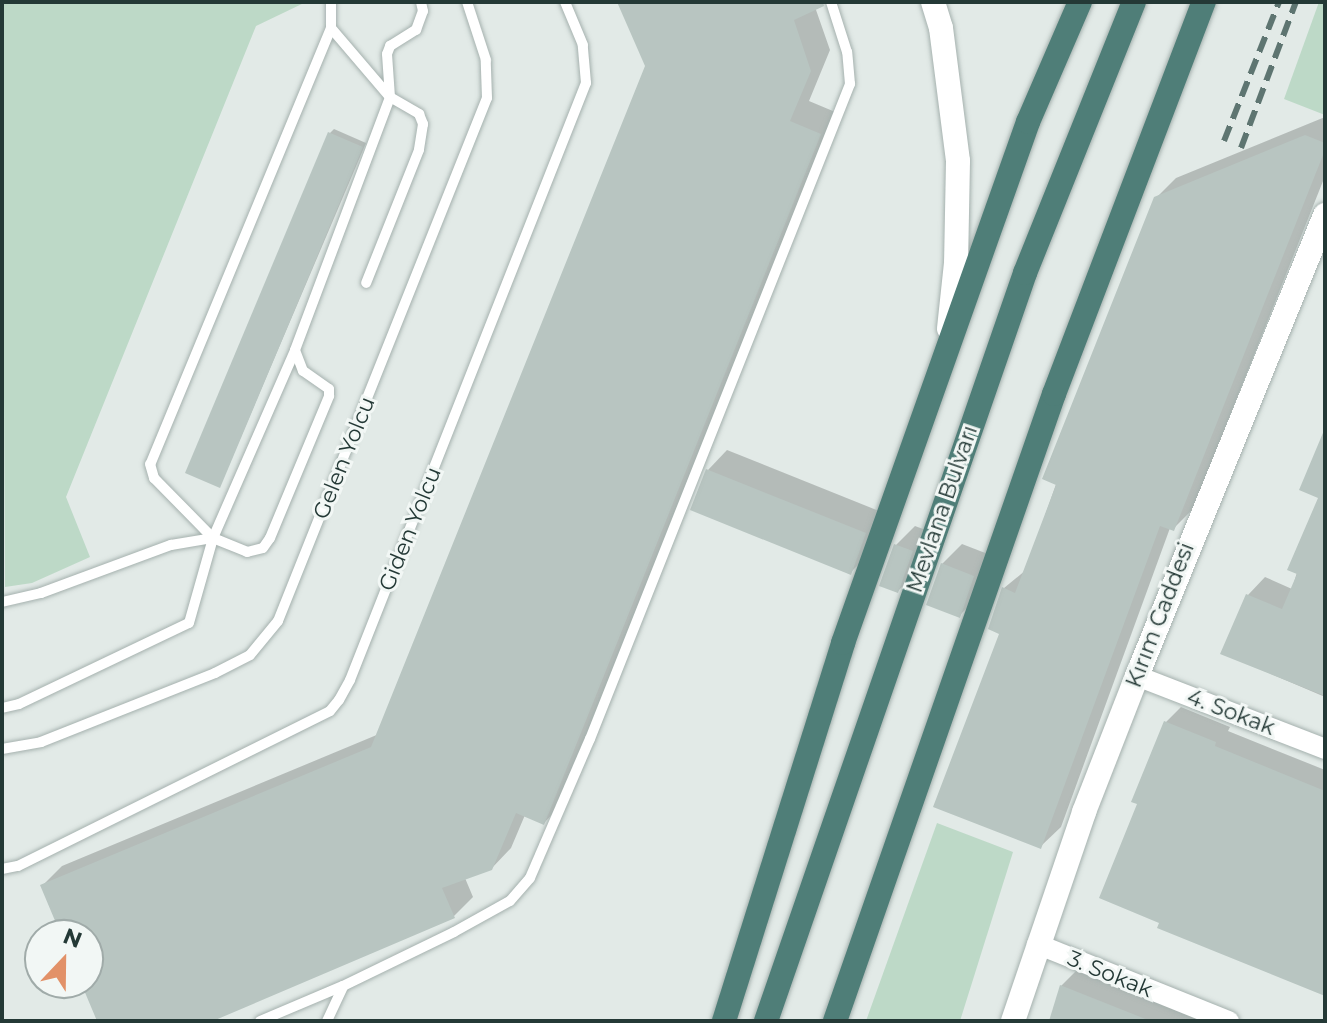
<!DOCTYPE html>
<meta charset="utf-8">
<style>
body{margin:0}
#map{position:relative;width:1327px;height:1023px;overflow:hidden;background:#e2eae7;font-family:Montserrat,sans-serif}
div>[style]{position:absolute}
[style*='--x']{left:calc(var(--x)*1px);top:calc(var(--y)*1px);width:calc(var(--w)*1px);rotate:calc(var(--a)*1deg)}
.green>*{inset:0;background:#bdd9c7}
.shadow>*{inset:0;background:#0003}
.building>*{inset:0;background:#b8c5c1}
.roads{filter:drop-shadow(0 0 2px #a5b1ae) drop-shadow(0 0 2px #a5b1ae)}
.service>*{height:10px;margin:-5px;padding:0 5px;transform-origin:5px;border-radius:5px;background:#fff}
.minor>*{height:20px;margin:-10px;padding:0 10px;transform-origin:10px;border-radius:10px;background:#fff}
.tertiary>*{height:24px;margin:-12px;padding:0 12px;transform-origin:12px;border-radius:12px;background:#fff}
.secondary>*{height:24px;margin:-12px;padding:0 12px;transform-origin:12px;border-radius:12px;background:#fff}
.trunk>*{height:24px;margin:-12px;padding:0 12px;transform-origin:12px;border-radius:12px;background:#4f7e78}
.rail>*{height:6px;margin-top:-3px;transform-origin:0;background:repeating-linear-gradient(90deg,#5e7571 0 16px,transparent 0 24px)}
span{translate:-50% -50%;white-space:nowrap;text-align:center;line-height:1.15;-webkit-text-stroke:6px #f2f7f5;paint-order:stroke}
.street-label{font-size:22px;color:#243936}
.frame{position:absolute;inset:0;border:4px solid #243936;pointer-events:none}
.north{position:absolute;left:24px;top:919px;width:80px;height:80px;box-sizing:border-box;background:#f2f7f5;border:2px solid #a0aba9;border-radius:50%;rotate:22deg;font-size:22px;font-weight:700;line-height:32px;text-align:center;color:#243936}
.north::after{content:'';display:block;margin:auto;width:28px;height:36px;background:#e29168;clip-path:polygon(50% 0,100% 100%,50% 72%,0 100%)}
</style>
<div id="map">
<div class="green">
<div style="clip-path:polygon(2px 2px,306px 2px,256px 26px,66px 497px,90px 557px,32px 583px,5px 587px)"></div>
<div style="clip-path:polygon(1319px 2px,1325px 2px,1325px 115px,1284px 99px)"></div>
<div style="clip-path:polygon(937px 823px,1013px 852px,960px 1021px,866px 1021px)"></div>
</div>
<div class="shadow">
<div style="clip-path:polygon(619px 2px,825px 2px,815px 7px,830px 50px,809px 101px,840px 114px,563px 803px,544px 823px,525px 815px,511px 848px,491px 869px,465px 878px,473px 897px,454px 916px,208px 1021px,99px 1021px,83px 983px,88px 983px,88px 935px,63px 935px,43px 885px,62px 866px,379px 734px,647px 66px)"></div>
<div style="clip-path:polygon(1325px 117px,1325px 176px,1193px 509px,1173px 529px,1170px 528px,1061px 827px,1041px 846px,1002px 633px,1004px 588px,1026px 570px,1156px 198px,1176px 178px)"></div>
<div style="clip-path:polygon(334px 129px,366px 143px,220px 486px,329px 134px)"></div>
<div style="clip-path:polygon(1325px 430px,1325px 697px,1222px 653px,1248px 595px,1265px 577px,1292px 589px,1320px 496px)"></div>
<div style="clip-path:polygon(727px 450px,884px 513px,870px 553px,851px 572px,708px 470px)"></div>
<div style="clip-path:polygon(915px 526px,931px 532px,917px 572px,898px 591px,896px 545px)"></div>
<div style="clip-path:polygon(962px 544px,993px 556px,979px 596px,959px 616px,942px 564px)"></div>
<div style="clip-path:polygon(1181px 707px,1230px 727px,1228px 731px,1325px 770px,1325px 996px,1139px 803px,1166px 722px)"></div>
<div style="clip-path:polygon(1076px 971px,1194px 1016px,1204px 1021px,1052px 1021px,1061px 986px)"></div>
</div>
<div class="building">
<div style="clip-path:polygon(617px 2px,823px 2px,824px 6px,794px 20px,811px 71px,790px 121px,821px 134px,544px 825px,516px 813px,492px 870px,442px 888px,455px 918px,213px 1021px,97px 1021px,81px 983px,88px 983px,88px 935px,61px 935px,40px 885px,371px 747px,645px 66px)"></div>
<div style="clip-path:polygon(328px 132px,363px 147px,220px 488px,185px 473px)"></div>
<div style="clip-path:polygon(1305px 135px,1325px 143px,1325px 150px,1174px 531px,1160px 526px,1041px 849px,933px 807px,999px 634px,988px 629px,1002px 587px,1015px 593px,1056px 485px,1042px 479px,1154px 197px)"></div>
<div style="clip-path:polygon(1325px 428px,1325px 696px,1220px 654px,1246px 594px,1282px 609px,1297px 574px,1287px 570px,1318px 498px,1299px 490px)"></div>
<div style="clip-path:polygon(706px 469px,866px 533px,851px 575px,690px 510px)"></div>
<div style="clip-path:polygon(894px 544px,913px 551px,898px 593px,879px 586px)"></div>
<div style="clip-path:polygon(941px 563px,974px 576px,960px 618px,926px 605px)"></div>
<div style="clip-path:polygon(1164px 721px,1216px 742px,1215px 746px,1325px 791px,1325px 996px,1157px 928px,1159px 923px,1099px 898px,1137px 804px,1131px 802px)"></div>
<div style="clip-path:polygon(1060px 985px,1148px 1020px,1147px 1021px,1049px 1021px)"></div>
</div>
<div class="roads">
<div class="service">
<div style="--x:331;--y:2;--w:26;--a:90"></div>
<div style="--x:331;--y:28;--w:472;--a:112.5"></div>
<div style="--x:150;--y:464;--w:15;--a:74"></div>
<div style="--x:154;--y:478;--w:84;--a:45.5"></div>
<div style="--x:213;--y:538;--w:37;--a:22"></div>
<div style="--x:247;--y:552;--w:16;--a:-14"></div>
<div style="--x:263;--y:548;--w:12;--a:-55"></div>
<div style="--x:270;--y:538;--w:154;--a:-67.4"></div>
<div style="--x:329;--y:396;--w:7;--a:-90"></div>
<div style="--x:329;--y:389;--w:32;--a:-145"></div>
<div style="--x:303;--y:371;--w:22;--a:-111"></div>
<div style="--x:295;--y:350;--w:270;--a:-69.4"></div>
<div style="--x:390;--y:97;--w:43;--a:-94"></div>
<div style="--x:387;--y:54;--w:9;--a:-69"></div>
<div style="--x:390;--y:46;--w:31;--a:-32"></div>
<div style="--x:416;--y:30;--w:20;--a:-70"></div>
<div style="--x:423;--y:11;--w:9;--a:-103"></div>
<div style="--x:331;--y:28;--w:91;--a:49.5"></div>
<div style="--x:390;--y:97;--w:34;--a:30"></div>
<div style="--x:419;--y:114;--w:11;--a:68"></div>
<div style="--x:423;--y:124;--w:26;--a:99"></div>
<div style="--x:419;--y:150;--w:143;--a:111.7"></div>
<div style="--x:2;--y:602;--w:40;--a:-13"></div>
<div style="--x:41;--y:593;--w:139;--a:-20.3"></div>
<div style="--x:171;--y:545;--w:43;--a:-9.5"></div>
<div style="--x:2;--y:708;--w:17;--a:-13"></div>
<div style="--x:19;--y:704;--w:188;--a:-25.5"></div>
<div style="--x:189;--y:623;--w:88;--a:-74.2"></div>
<div style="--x:213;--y:538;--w:205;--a:-66.4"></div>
<div style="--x:2;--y:749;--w:40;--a:-10"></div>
<div style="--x:41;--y:742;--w:187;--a:-21.6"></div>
<div style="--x:215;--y:673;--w:39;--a:-27"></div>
<div style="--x:250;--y:655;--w:44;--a:-50.5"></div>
<div style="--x:278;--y:621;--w:563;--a:-68.22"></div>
<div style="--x:487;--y:98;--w:38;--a:-92"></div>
<div style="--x:486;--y:60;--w:61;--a:-108.1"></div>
<div style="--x:2;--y:869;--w:16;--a:-11"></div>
<div style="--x:18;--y:866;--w:348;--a:-26.4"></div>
<div style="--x:330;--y:711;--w:14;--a:-51"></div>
<div style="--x:339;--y:700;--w:23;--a:-61"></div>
<div style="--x:350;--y:680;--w:642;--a:-68.43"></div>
<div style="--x:586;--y:83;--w:38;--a:-95"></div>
<div style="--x:583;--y:45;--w:47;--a:-112.7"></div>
<div style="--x:260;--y:1021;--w:90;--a:-22.9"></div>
<div style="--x:343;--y:986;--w:123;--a:-25.9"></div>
<div style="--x:454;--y:932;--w:64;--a:-29"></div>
<div style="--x:510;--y:901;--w:30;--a:-49"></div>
<div style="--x:530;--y:878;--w:151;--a:-66.7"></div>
<div style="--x:590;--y:739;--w:705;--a:-68.35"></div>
<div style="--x:850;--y:84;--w:32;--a:-95"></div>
<div style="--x:847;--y:52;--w:52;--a:-107.7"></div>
<div style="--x:327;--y:1021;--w:38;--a:-65"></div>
</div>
<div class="minor">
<div style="--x:1137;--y:676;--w:202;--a:21.2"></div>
<div style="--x:1037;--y:944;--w:207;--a:21.9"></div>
</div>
<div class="tertiary">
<div style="--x:1013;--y:1021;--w:221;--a:-71.2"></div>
<div style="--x:1084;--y:812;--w:146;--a:-68.7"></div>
<div style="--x:1137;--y:676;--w:498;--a:-67.8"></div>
</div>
<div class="secondary">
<div style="--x:933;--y:2;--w:27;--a:73"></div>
<div style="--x:941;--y:28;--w:134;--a:82.7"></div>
<div style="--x:958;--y:161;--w:102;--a:91.1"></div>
<div style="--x:956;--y:263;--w:66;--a:96.1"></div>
</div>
<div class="trunk">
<div style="--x:724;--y:1021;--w:396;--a:-72.5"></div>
<div style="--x:843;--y:643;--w:553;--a:-70.45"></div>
<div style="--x:1028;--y:122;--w:131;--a:-66.6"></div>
<div style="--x:766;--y:1021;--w:792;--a:-70.9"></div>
<div style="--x:1025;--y:273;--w:292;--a:-68.1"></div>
<div style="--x:835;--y:1021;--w:664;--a:-70.75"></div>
<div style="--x:1054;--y:394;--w:420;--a:-69.1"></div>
</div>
</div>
<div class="rail">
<div style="--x:1224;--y:141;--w:149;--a:-68.4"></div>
<div style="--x:1241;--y:148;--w:156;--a:-69.4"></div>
</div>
<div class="street-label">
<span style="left:344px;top:458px;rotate:-68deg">Gelen Yolcu</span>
<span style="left:942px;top:509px;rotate:-71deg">Mevlana Bulvarı</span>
<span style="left:410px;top:529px;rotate:-68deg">Giden Yolcu</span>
<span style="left:1160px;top:615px;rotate:-69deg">Kırım Caddesi</span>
<span style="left:1231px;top:712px;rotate:21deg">4. Sokak</span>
<span style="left:1110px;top:974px;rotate:22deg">3. Sokak</span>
</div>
<div class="frame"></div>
<div class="north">N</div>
</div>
